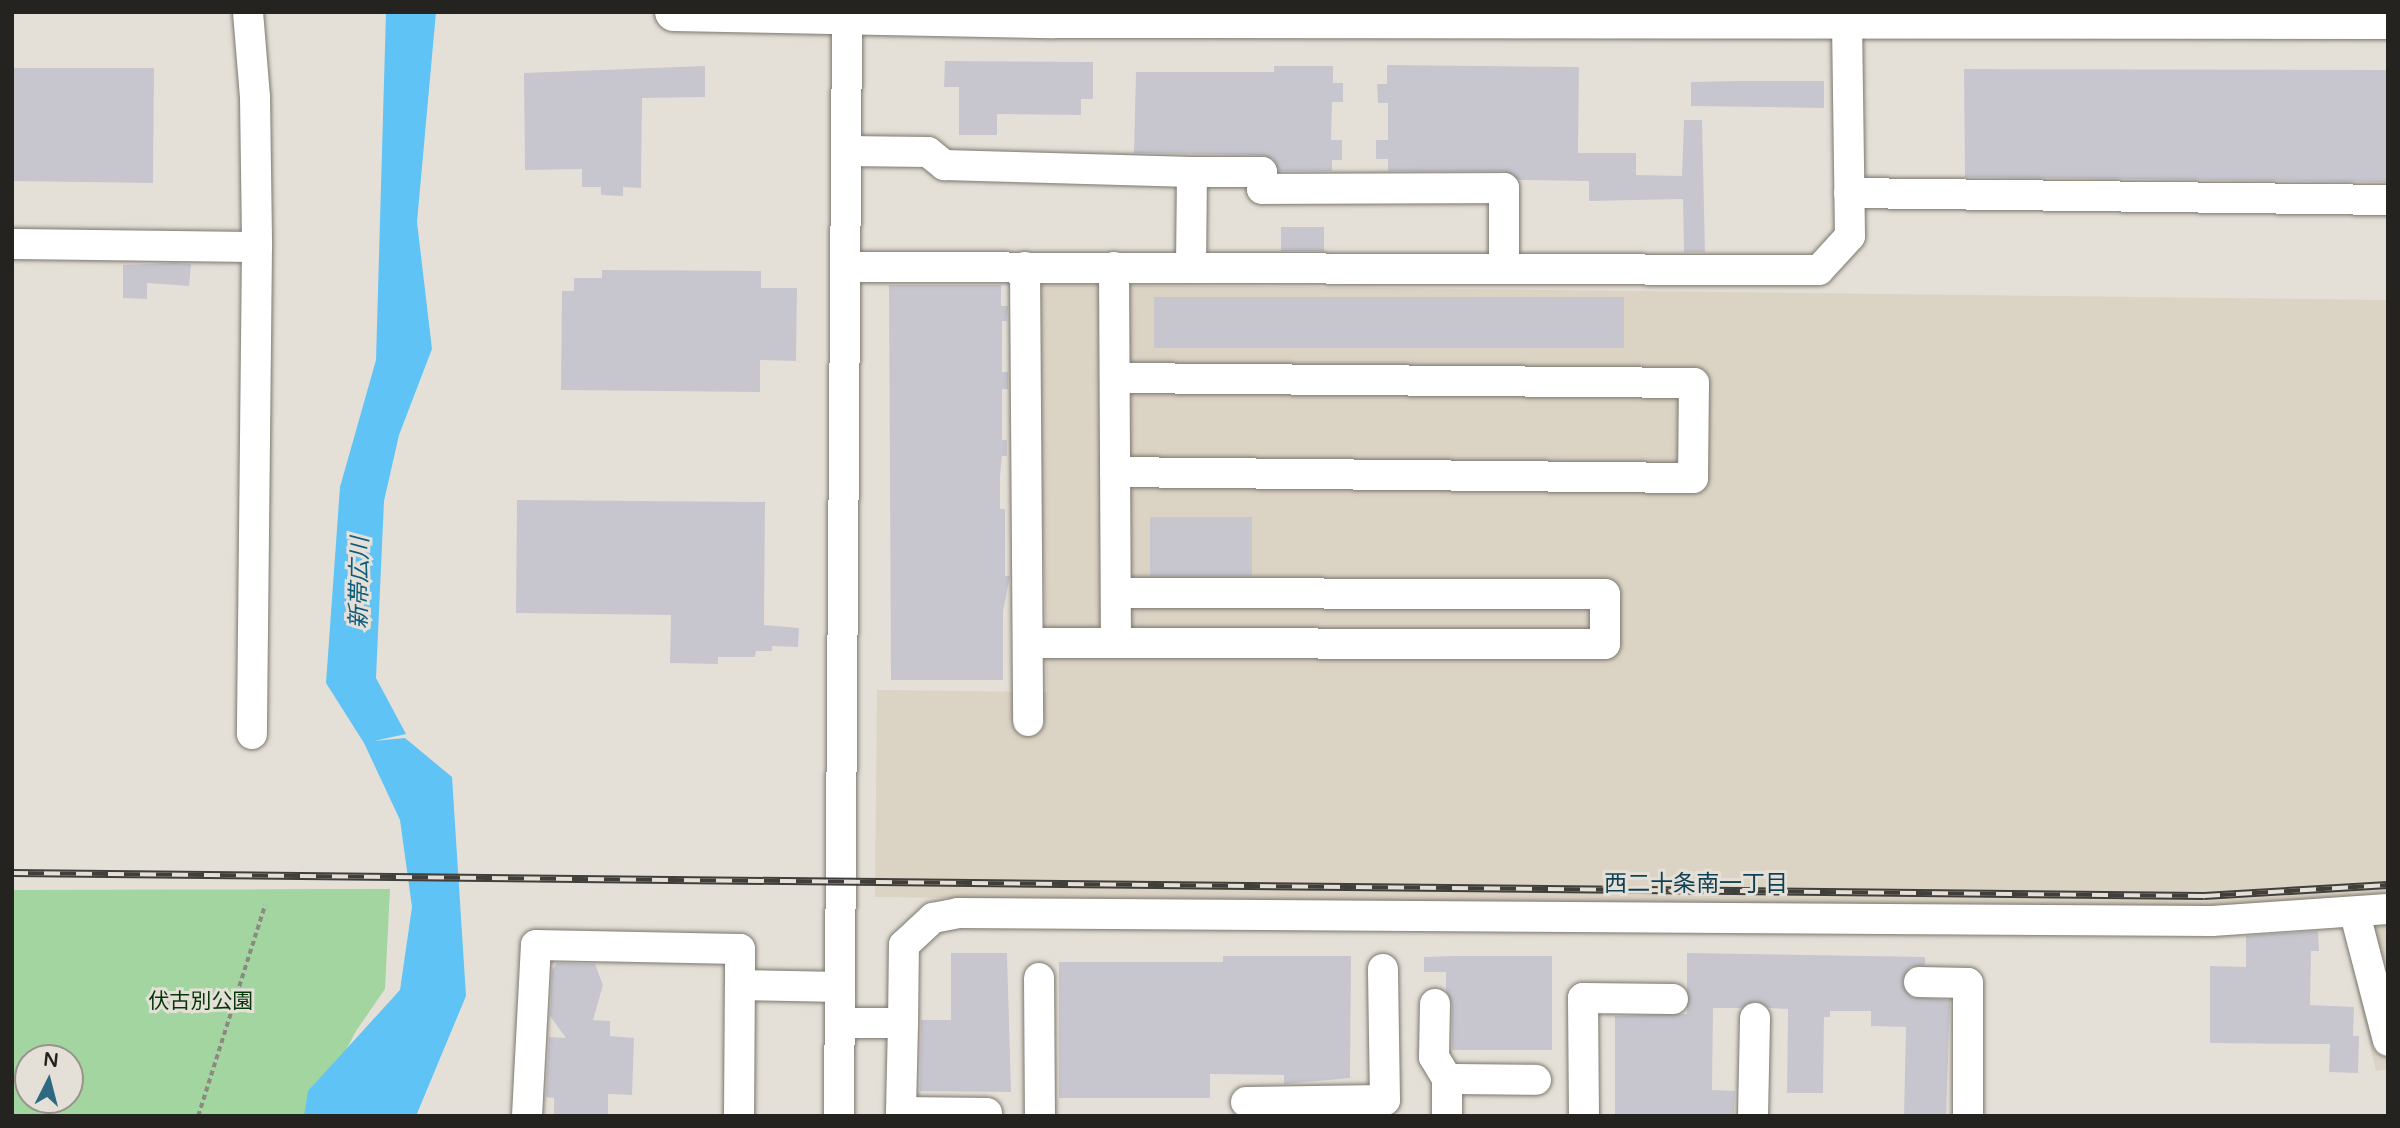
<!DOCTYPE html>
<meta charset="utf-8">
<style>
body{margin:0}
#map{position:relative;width:2400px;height:1128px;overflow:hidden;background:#e5e0d7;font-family:"Varela Round","Noto Sans JP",sans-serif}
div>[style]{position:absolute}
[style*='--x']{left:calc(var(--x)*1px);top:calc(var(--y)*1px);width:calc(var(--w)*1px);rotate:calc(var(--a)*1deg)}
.built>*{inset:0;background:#dbd3c4}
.green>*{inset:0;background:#a2d5a0}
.water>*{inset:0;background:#5fc3f5}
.building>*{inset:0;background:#c7c6cf}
.path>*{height:3.5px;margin-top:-1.75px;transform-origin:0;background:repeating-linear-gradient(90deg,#8c8982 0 5px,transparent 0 8.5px)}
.roads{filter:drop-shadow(0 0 2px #7b786f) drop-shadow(0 0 2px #7b786f)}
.minor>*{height:30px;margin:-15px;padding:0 15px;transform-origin:15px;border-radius:15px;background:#fff}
.highway>*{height:38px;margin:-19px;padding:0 19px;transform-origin:19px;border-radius:19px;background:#fff}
.rail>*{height:8px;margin-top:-4px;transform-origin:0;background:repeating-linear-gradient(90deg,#e5e0d7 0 16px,#413f3b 0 32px);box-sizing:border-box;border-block:2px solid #413f3b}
span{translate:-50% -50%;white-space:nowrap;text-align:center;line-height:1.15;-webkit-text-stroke:6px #e5e0d7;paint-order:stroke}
.park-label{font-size:21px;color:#053609}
.water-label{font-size:23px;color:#0b5c7d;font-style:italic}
.neighbourhood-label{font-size:23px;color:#0f3f52}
.frame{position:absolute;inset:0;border:14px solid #24231f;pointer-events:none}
.north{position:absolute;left:14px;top:1044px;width:70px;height:70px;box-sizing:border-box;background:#e5e0d7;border:2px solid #98948d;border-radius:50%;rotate:6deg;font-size:19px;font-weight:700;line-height:28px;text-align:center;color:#24231f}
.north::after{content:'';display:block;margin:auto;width:24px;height:32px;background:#2f6882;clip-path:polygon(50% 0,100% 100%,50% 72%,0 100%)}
</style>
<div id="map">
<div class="built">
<div style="clip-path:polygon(1037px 284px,2388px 300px,2388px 1069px,2376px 1071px,2337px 903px,2193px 912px,875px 897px,877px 690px,1047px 692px)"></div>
</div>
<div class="green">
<div style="clip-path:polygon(evenodd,390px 889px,385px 989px,356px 1031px,311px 1116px,12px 1116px,12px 890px,390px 889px,28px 1058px,70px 1058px,70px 1100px,28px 1100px,28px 1058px)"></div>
</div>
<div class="water">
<div style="clip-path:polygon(386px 12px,436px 12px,417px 222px,432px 349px,399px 435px,384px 501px,376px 678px,406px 734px,374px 741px,405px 738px,452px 777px,466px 996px,416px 1116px,304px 1116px,308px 1091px,400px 990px,412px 907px,400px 820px,364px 743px,326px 683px,340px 487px,376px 360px)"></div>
</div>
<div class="building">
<div style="clip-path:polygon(945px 61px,1093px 62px,1093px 99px,1081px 99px,1081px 115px,997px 114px,997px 135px,959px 135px,959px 87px,944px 87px)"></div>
<div style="clip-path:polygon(1387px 65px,1579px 67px,1578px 153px,1636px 153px,1636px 175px,1682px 176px,1684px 120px,1702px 120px,1705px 252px,1684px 252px,1683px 199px,1589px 201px,1589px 181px,1519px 180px,1504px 171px,1388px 171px,1388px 159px,1376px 159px,1376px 140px,1388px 140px,1388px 103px,1378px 103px,1377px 84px,1387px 84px)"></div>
<div style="clip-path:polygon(705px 66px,705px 97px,642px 98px,641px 188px,623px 187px,623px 196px,601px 195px,601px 187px,582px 187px,582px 169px,525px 170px,524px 73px)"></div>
<div style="clip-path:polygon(1274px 66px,1333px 66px,1333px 83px,1343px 83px,1343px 102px,1332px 102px,1331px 140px,1342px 140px,1342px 160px,1332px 160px,1332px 171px,1279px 171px,1273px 159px,1262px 155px,1134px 153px,1136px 72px,1274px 72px)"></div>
<div style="clip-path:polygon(12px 68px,154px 68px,153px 183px,12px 181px)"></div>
<div style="clip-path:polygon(1964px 69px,2388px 70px,2388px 182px,1965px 177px)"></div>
<div style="clip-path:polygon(1739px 81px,1824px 81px,1824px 108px,1691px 106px,1691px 82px)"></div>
<div style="clip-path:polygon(1281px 227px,1324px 227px,1324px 251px,1281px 251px)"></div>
<div style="clip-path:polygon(174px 263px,191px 264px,189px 286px,147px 283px,147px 299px,123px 298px,123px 265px)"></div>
<div style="clip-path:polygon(602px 270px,761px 271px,761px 288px,797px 288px,796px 361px,760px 360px,760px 392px,561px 390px,562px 291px,574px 291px,574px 278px,602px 278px)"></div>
<div style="clip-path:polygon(889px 285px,1001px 285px,1001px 306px,1008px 306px,1007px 321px,1002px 321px,1002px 372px,1008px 372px,1008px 389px,1002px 389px,1002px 440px,1007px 440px,1007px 456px,1002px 456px,1000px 476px,1000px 509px,1005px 509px,1005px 576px,1010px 576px,1003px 611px,1003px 680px,891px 680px)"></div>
<div style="clip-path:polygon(1154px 297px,1624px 297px,1624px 348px,1154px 348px)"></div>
<div style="clip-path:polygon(517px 500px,765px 502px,764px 625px,799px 628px,798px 647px,772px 646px,772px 651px,756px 651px,755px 657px,718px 657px,718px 664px,670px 663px,671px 615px,516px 613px)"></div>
<div style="clip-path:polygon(1150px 517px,1252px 517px,1252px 576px,1150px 576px)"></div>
<div style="clip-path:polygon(2318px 931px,2319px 951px,2311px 951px,2310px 1005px,2354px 1007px,2353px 1036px,2359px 1036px,2358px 1073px,2329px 1072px,2330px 1044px,2210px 1043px,2210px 966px,2246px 967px,2246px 936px)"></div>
<div style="clip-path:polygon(951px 953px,1007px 953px,1011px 1092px,920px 1091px,921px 1020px,951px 1020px)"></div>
<div style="clip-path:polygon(1687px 953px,1925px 957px,1925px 965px,1910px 967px,1902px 982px,1911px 997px,1950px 1000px,1946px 1116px,1904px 1116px,1906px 1027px,1871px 1026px,1871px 1011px,1830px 1011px,1830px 1017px,1824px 1017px,1823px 1093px,1787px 1093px,1788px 1009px,1769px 1008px,1755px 1001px,1741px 1008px,1713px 1008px,1712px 1090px,1735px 1091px,1734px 1116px,1615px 1114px,1615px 1016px,1687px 1014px)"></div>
<div style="clip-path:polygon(1223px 956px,1351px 956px,1350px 1078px,1284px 1084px,1284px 1075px,1210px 1074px,1210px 1098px,1059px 1098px,1059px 962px,1223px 962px)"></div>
<div style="clip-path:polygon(1454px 956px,1552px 956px,1552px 1050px,1452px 1050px,1452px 1004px,1446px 991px,1446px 972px,1424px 972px,1424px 957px)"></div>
<div style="clip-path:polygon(557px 963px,595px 964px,603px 985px,593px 1020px,610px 1021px,610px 1036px,634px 1038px,632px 1095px,608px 1094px,608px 1116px,554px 1115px,554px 1098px,546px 1097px,549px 1037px,566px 1038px,550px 1016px,552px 970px)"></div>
</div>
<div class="path">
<div style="--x:198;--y:1116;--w:221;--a:-72.4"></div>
</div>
<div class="roads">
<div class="minor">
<div style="--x:248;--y:12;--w:85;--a:85.3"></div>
<div style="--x:255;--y:97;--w:150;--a:89.2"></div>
<div style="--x:257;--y:247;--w:487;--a:90.6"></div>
<div style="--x:846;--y:151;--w:82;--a:0.7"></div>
<div style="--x:928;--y:152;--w:21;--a:39"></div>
<div style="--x:944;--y:165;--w:248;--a:1.6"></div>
<div style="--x:1192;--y:172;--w:96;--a:90.6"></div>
<div style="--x:1192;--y:172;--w:70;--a:0"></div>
<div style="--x:1262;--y:172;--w:17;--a:90"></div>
<div style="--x:1262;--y:189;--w:242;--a:-0.2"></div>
<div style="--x:1504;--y:188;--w:81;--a:90"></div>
<div style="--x:1849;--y:193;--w:539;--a:0.74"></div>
<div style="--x:12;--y:244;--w:245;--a:0.7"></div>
<div style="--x:845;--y:267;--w:974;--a:0.18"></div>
<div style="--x:1819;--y:270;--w:46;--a:-47.6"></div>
<div style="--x:1850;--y:236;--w:224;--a:-90.8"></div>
<div style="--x:1025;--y:267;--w:454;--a:89.6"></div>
<div style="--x:1114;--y:267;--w:376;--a:89.7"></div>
<div style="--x:1115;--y:378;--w:579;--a:0.49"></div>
<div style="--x:1694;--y:383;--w:95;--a:90.6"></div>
<div style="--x:1693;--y:478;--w:578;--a:-179.41"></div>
<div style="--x:1028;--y:643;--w:577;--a:0.1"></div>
<div style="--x:1605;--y:644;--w:50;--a:-90"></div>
<div style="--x:1605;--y:594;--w:489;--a:-179.9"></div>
<div style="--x:2355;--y:914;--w:131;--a:75.4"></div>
<div style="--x:1039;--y:978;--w:138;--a:89.6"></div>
<div style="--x:1919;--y:982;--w:49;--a:1.2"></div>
<div style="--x:1968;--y:983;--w:133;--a:90"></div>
<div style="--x:1435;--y:1004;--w:53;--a:91.1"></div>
<div style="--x:1434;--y:1057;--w:26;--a:59"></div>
<div style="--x:840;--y:1023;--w:63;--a:0"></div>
<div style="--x:903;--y:1023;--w:78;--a:-89.3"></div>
<div style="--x:904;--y:945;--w:40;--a:-43"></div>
<div style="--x:933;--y:918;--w:25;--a:-11"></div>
<div style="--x:958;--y:913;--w:1254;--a:0.37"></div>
<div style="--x:2212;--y:921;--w:176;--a:-3.9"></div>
<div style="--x:903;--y:1023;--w:89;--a:91.3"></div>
<div style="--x:901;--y:1112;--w:86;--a:0.7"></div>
<div style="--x:1246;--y:1102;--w:139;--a:-0.8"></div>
<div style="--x:1385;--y:1100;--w:131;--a:-90.9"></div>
<div style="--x:527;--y:1116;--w:171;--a:-87"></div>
<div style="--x:536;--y:945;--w:204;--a:1.1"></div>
<div style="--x:740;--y:949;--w:36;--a:90"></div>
<div style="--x:739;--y:1116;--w:131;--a:-89.6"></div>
<div style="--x:740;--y:985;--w:100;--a:1.1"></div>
<div style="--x:839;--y:1116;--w:1104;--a:-89.58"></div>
<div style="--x:1447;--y:1116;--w:37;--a:-90"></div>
<div style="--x:1447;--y:1079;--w:89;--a:0.6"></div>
<div style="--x:1584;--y:1116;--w:118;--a:-90.5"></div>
<div style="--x:1583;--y:998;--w:90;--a:0.6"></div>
<div style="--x:1753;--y:1116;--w:98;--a:-88.8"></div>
</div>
<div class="highway">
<div style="--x:674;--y:12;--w:379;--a:1.1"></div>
<div style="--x:1053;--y:19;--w:1335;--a:0.04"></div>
</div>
</div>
<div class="rail">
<div style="--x:12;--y:873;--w:2192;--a:0.6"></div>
<div style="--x:2204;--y:896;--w:184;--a:-3.4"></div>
</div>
<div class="park-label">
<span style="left:201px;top:1002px">伏古別公園</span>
</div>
<div class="water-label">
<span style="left:360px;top:583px;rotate:-89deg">新帯広川</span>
</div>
<div class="neighbourhood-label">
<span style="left:1696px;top:884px">西二十条南一丁目</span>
</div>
<div class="frame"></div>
<div class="north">N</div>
</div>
